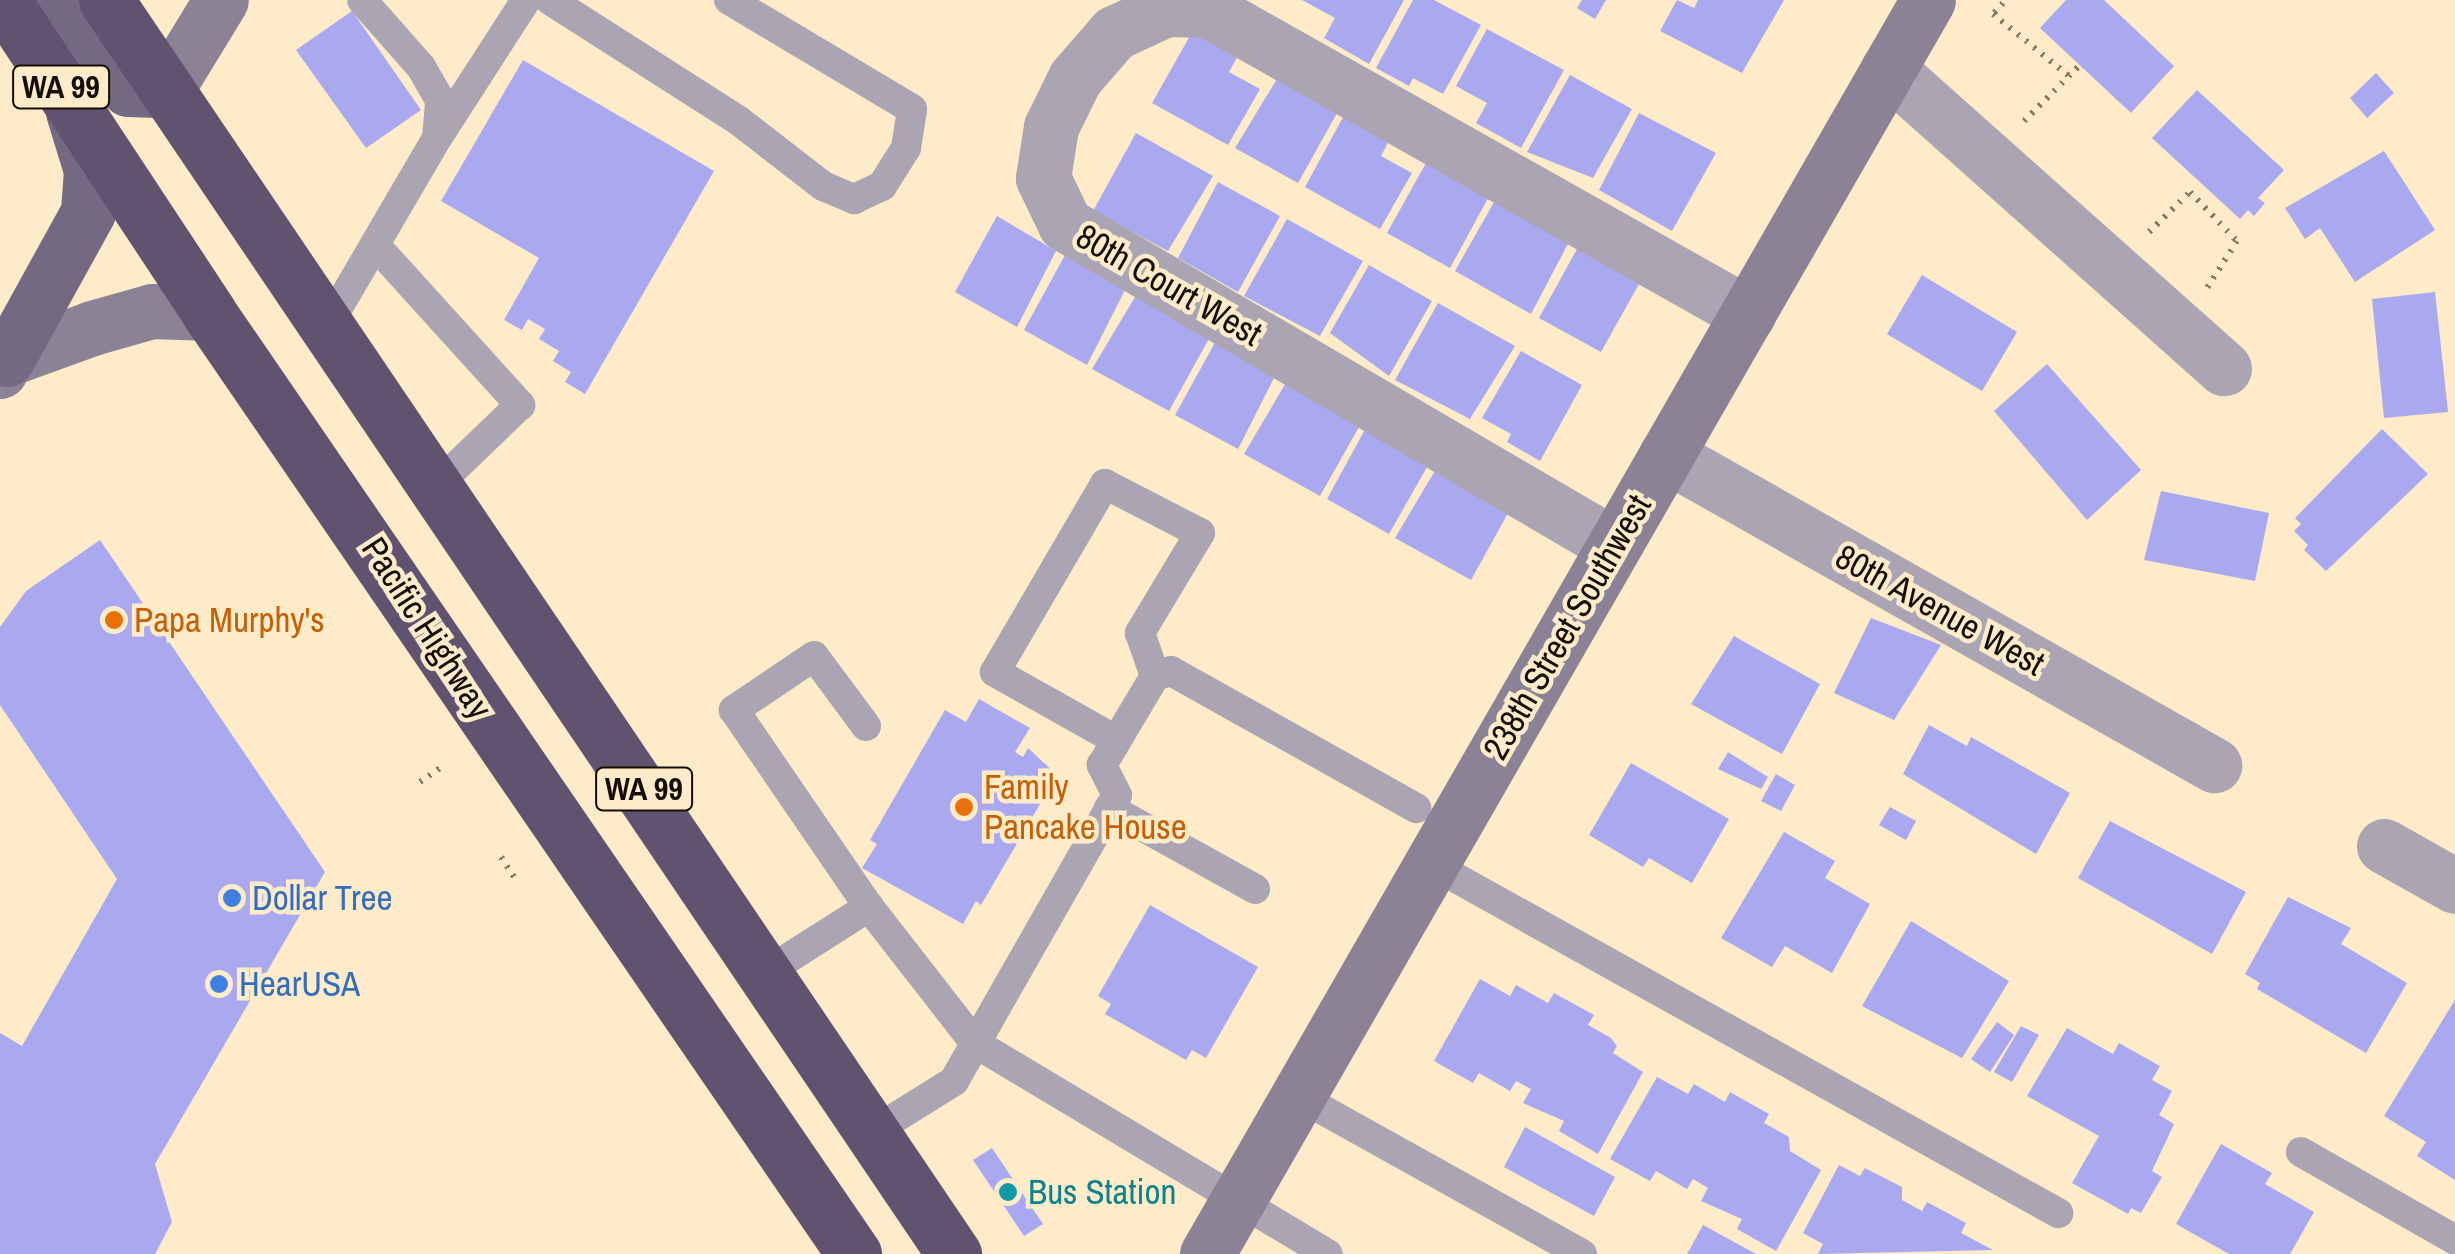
<!DOCTYPE html>
<style>
body{margin:0}
#map{position:relative;width:2455px;height:1254px;overflow:hidden;background:#fdebc9;font-family:"Archivo Narrow",sans-serif}
div>[style]{position:absolute}
[style*='--x']{left:calc(var(--x)*1px);top:calc(var(--y)*1px);width:calc(var(--w)*1px);rotate:calc(var(--a)*1deg)}
.building>*{inset:0;background:#aaa9f0}
.path>*{height:6px;margin-top:-3px;transform-origin:0;background:repeating-linear-gradient(90deg,#887c66 0 2.5px,transparent 0 10.5px)}
.lane>*{height:30px;margin:-15px;padding:0 15px;transform-origin:15px;border-radius:15px;background:#aba5b3}
.street>*{height:55px;margin:-27.5px;padding:0 27.5px;transform-origin:27.5px;border-radius:27.5px;background:#aba5b3}
.secondary>*{height:55px;margin:-27.5px;padding:0 27.5px;transform-origin:27.5px;border-radius:27.5px;background:#8b8296}
.primary>*{height:55px;margin:-27.5px;padding:0 27.5px;transform-origin:27.5px;border-radius:27.5px;background:#746982}
.highway>*{height:55px;margin:-27.5px;padding:0 27.5px;transform-origin:27.5px;border-radius:27.5px;background:#615370}
.dots>*{width:28px;height:28px;translate:-50% -50%;box-sizing:border-box;border:5px solid #fdebc9;border-radius:50%}
span{translate:-50% -50%;white-space:nowrap;text-align:center;line-height:1.15;-webkit-text-stroke:9px #fdebc9;paint-order:stroke}
.shield-label span{padding:2px 8px;background:#fdebc9;border:2px solid;border-radius:8px;-webkit-text-stroke-width:0}
.shield-label{font-size:32px;color:#140e04;font-weight:700}
.street-label{font-size:35px;color:#140e04}
.food-label{font-size:35px;color:#c56008}
.left{translate:0 -50%;text-align:left}
.shop-label{font-size:35px;color:#366cbe}
.culture-label{font-size:35px;color:#0d838f}
</style>
<div id="map">
<div class="building">
<div style="clip-path:polygon(1302px 0,1404px 0,1369px 64px,1324px 38px,1335px 18px)"></div>
<div style="clip-path:polygon(1413px 0,1434px 0,1481px 25px,1443px 94px,1413px 78px,1409px 86px,1376px 68px)"></div>
<div style="clip-path:polygon(1582px 0,1606px 0,1595px 19px,1577px 8px)"></div>
<div style="clip-path:polygon(1677px 0,1694px 8px,1698px 0,1784px 0,1742px 73px,1660px 31px)"></div>
<div style="clip-path:polygon(2066px 0,2104px 0,2174px 66px,2131px 113px,2040px 28px)"></div>
<div style="clip-path:polygon(352px 11px,421px 110px,366px 148px,296px 50px)"></div>
<div style="clip-path:polygon(1195px 27px,1240px 52px,1229px 72px,1260px 89px,1228px 145px,1152px 103px)"></div>
<div style="clip-path:polygon(1487px 29px,1564px 70px,1521px 148px,1476px 123px,1487px 103px,1456px 86px)"></div>
<div style="clip-path:polygon(523px 60px,714px 171px,585px 394px,565px 382px,571px 372px,553px 361px,559px 351px,539px 339px,545px 329px,528px 319px,522px 330px,504px 320px,539px 258px,441px 201px)"></div>
<div style="clip-path:polygon(2376px 73px,2394px 93px,2367px 118px,2350px 98px)"></div>
<div style="clip-path:polygon(1280px 74px,1341px 106px,1298px 183px,1235px 148px)"></div>
<div style="clip-path:polygon(1570px 75px,1632px 109px,1593px 178px,1527px 152px)"></div>
<div style="clip-path:polygon(2197px 90px,2284px 170px,2258px 198px,2265px 203px,2254px 216px,2248px 210px,2240px 219px,2152px 138px)"></div>
<div style="clip-path:polygon(1347px 110px,1392px 135px,1381px 156px,1412px 173px,1380px 229px,1305px 187px)"></div>
<div style="clip-path:polygon(1639px 113px,1716px 153px,1672px 231px,1599px 190px)"></div>
<div style="clip-path:polygon(1136px 133px,1213px 176px,1168px 251px,1093px 211px)"></div>
<div style="clip-path:polygon(2384px 151px,2435px 230px,2355px 282px,2320px 228px,2305px 239px,2285px 208px)"></div>
<div style="clip-path:polygon(1426px 163px,1492px 191px,1450px 268px,1387px 233px)"></div>
<div style="clip-path:polygon(1218px 182px,1280px 216px,1238px 292px,1178px 258px)"></div>
<div style="clip-path:polygon(1498px 195px,1571px 238px,1531px 314px,1455px 271px)"></div>
<div style="clip-path:polygon(997px 216px,1056px 251px,1017px 327px,955px 292px)"></div>
<div style="clip-path:polygon(1287px 219px,1363px 261px,1320px 336px,1244px 296px)"></div>
<div style="clip-path:polygon(1577px 249px,1644px 275px,1601px 352px,1539px 318px)"></div>
<div style="clip-path:polygon(1065px 255px,1125px 290px,1087px 365px,1024px 330px)"></div>
<div style="clip-path:polygon(1369px 265px,1432px 301px,1389px 376px,1330px 333px)"></div>
<div style="clip-path:polygon(1922px 275px,2017px 332px,1982px 391px,1887px 334px)"></div>
<div style="clip-path:polygon(2435px 292px,2448px 412px,2384px 418px,2372px 299px)"></div>
<div style="clip-path:polygon(1135px 297px,1211px 335px,1169px 411px,1092px 369px)"></div>
<div style="clip-path:polygon(1438px 303px,1515px 346px,1470px 419px,1395px 380px)"></div>
<div style="clip-path:polygon(1217px 339px,1276px 374px,1238px 449px,1175px 415px)"></div>
<div style="clip-path:polygon(1521px 351px,1582px 385px,1540px 461px,1507px 442px,1511px 434px,1482px 418px)"></div>
<div style="clip-path:polygon(2047px 364px,2141px 470px,2087px 520px,1994px 411px)"></div>
<div style="clip-path:polygon(1287px 381px,1363px 420px,1320px 496px,1244px 454px)"></div>
<div style="clip-path:polygon(1368px 424px,1427px 467px,1389px 534px,1327px 499px)"></div>
<div style="clip-path:polygon(2382px 429px,2428px 474px,2326px 571px,2304px 550px,2308px 545px,2294px 531px,2301px 524px,2295px 518px)"></div>
<div style="clip-path:polygon(1439px 464px,1513px 504px,1471px 580px,1395px 538px)"></div>
<div style="clip-path:polygon(2161px 491px,2269px 513px,2255px 581px,2144px 560px)"></div>
<div style="clip-path:polygon(100px 540px,325px 872px,155px 1164px,172px 1222px,155px 1254px,0 1254px,0 1033px,22px 1046px,117px 879px,0 705px,0 627px,26px 591px)"></div>
<div style="clip-path:polygon(1871px 618px,1941px 645px,1894px 720px,1834px 693px)"></div>
<div style="clip-path:polygon(1734px 636px,1820px 684px,1782px 754px,1691px 704px)"></div>
<div style="clip-path:polygon(979px 699px,1030px 728px,1015px 752px,1023px 757px,1028px 748px,1057px 775px,981px 905px,976px 901px,963px 924px,862px 868px,877px 844px,870px 840px,945px 710px,966px 722px)"></div>
<div style="clip-path:polygon(1929px 725px,1967px 746px,1971px 737px,2070px 793px,2036px 854px,1903px 774px)"></div>
<div style="clip-path:polygon(1728px 752px,1768px 777px,1761px 789px,1718px 769px)"></div>
<div style="clip-path:polygon(1631px 763px,1729px 819px,1692px 883px,1649px 858px,1643px 867px,1589px 835px)"></div>
<div style="clip-path:polygon(1776px 774px,1795px 785px,1781px 811px,1761px 801px)"></div>
<div style="clip-path:polygon(1890px 807px,1916px 821px,1906px 840px,1879px 825px)"></div>
<div style="clip-path:polygon(2110px 821px,2246px 892px,2212px 954px,2078px 878px)"></div>
<div style="clip-path:polygon(1784px 832px,1835px 861px,1825px 878px,1870px 904px,1832px 973px,1785px 946px,1772px 967px,1721px 938px)"></div>
<div style="clip-path:polygon(2288px 897px,2351px 928px,2341px 944px,2407px 983px,2366px 1053px,2257px 989px,2260px 983px,2245px 974px)"></div>
<div style="clip-path:polygon(1150px 905px,1258px 967px,1206px 1058px,1192px 1050px,1186px 1060px,1105px 1014px,1111px 1004px,1098px 996px)"></div>
<div style="clip-path:polygon(1911px 921px,2009px 981px,1962px 1058px,1862px 1006px)"></div>
<div style="clip-path:polygon(1480px 979px,1510px 996px,1516px 985px,1548px 1003px,1554px 993px,1594px 1015px,1588px 1025px,1611px 1038px,1617px 1046px,1613px 1053px,1643px 1072px,1598px 1154px,1559px 1131px,1564px 1121px,1523px 1103px,1531px 1089px,1516px 1081px,1510px 1091px,1479px 1073px,1473px 1083px,1434px 1061px)"></div>
<div style="clip-path:polygon(2455px 1000px,2455px 1180px,2417px 1156px,2426px 1142px,2384px 1116px)"></div>
<div style="clip-path:polygon(1997px 1022px,2014px 1035px,1990px 1072px,1971px 1059px)"></div>
<div style="clip-path:polygon(2021px 1026px,2039px 1035px,2012px 1082px,1994px 1072px)"></div>
<div style="clip-path:polygon(2067px 1028px,2113px 1054px,2119px 1043px,2160px 1066px,2152px 1080px,2172px 1091px,2159px 1115px,2174px 1124px,2152px 1171px,2162px 1177px,2141px 1213px,2131px 1208px,2128px 1214px,2072px 1183px,2099px 1136px,2027px 1096px)"></div>
<div style="clip-path:polygon(1657px 1077px,1688px 1094px,1694px 1084px,1725px 1102px,1730px 1092px,1769px 1114px,1764px 1123px,1789px 1137px,1790px 1151px,1821px 1170px,1776px 1251px,1737px 1229px,1742px 1219px,1701px 1201px,1708px 1188px,1693px 1179px,1687px 1189px,1656px 1171px,1650px 1181px,1610px 1159px)"></div>
<div style="clip-path:polygon(1525px 1127px,1615px 1177px,1594px 1216px,1504px 1167px)"></div>
<div style="clip-path:polygon(2221px 1144px,2272px 1173px,2265px 1184px,2314px 1212px,2290px 1254px,2229px 1254px,2176px 1224px)"></div>
<div style="clip-path:polygon(992px 1148px,1043px 1224px,1024px 1236px,973px 1160px)"></div>
<div style="clip-path:polygon(1839px 1165px,1860px 1176px,1865px 1168px,1902px 1187px,1902px 1200px,1922px 1211px,1927px 1202px,1966px 1223px,1961px 1233px,1993px 1250px,1818px 1254px,1823px 1244px,1803px 1233px)"></div>
<div style="clip-path:polygon(1703px 1225px,1756px 1254px,1687px 1254px)"></div>
</div>
<div class="path">
<div style="--x:2003;--y:3;--w:15;--a:132"></div>
<div style="--x:1993;--y:14;--w:98;--a:39.2"></div>
<div style="--x:2024;--y:121;--w:79;--a:-45"></div>
<div style="--x:2149;--y:232;--w:57;--a:-44.3"></div>
<div style="--x:2190;--y:192;--w:68;--a:46.2"></div>
<div style="--x:2237;--y:241;--w:56;--a:122.6"></div>
<div style="--x:420;--y:782;--w:29;--a:-35"></div>
<div style="--x:501;--y:857;--w:27;--a:57"></div>
</div>
<div class="lane">
<div style="--x:550;--y:0;--w:224;--a:32.6"></div>
<div style="--x:739;--y:121;--w:106;--a:37.7"></div>
<div style="--x:823;--y:186;--w:34;--a:23"></div>
<div style="--x:854;--y:199;--w:31;--a:-25"></div>
<div style="--x:882;--y:186;--w:45;--a:-57.7"></div>
<div style="--x:906;--y:148;--w:39;--a:-81"></div>
<div style="--x:912;--y:109;--w:213;--a:-149.2"></div>
<div style="--x:439;--y:135;--w:161;--a:-57.2"></div>
<div style="--x:376;--y:246;--w:215;--a:47.8"></div>
<div style="--x:520;--y:405;--w:115;--a:136.1"></div>
<div style="--x:326;--y:328;--w:220;--a:-59.7"></div>
<div style="--x:437;--y:138;--w:38;--a:-85"></div>
<div style="--x:440;--y:100;--w:38;--a:-120"></div>
<div style="--x:421;--y:67;--w:89;--a:-131.4"></div>
<div style="--x:866;--y:726;--w:87;--a:-126.6"></div>
<div style="--x:814;--y:656;--w:97;--a:146"></div>
<div style="--x:734;--y:710;--w:239;--a:55.6"></div>
<div style="--x:869;--y:907;--w:172;--a:52.1"></div>
<div style="--x:975;--y:1043;--w:411;--a:30.9"></div>
<div style="--x:1116;--y:740;--w:139;--a:-150.7"></div>
<div style="--x:995;--y:672;--w:218;--a:-59.7"></div>
<div style="--x:1105;--y:484;--w:107;--a:27.3"></div>
<div style="--x:1200;--y:533;--w:117;--a:121"></div>
<div style="--x:1140;--y:633;--w:46;--a:70.8"></div>
<div style="--x:1109;--y:808;--w:167;--a:29"></div>
<div style="--x:1431;--y:864;--w:718;--a:29.1"></div>
<div style="--x:768;--y:971;--w:120;--a:-32.4"></div>
<div style="--x:1298;--y:1096;--w:325;--a:29.1"></div>
<div style="--x:874;--y:1131;--w:94;--a:-32"></div>
<div style="--x:954;--y:1081;--w:329;--a:-60.3"></div>
<div style="--x:1117;--y:795;--w:34;--a:-117"></div>
<div style="--x:1102;--y:765;--w:104;--a:-59.2"></div>
<div style="--x:1155;--y:676;--w:17;--a:-17"></div>
<div style="--x:1171;--y:671;--w:281;--a:29.2"></div>
<div style="--x:2301;--y:1152;--w:177;--a:29.7"></div>
</div>
<div class="street">
<div style="--x:1888;--y:69;--w:450;--a:41.7"></div>
<div style="--x:1666;--y:455;--w:630;--a:29.5"></div>
<div style="--x:1614;--y:545;--w:636;--a:-149.69"></div>
<div style="--x:1065;--y:224;--w:51;--a:-115.6"></div>
<div style="--x:1043;--y:178;--w:52;--a:-81.1"></div>
<div style="--x:1051;--y:127;--w:55;--a:-63.9"></div>
<div style="--x:1075;--y:78;--w:60;--a:-49.1"></div>
<div style="--x:1114;--y:33;--w:57;--a:-24.8"></div>
<div style="--x:1166;--y:9;--w:42;--a:1.4"></div>
<div style="--x:1208;--y:10;--w:620;--a:29.38"></div>
<div style="--x:2384;--y:846;--w:81;--a:29.4"></div>
</div>
<div class="secondary">
<div style="--x:166;--y:90;--w:105;--a:-58.6"></div>
<div style="--x:0;--y:371;--w:14;--a:-60"></div>
<div style="--x:7;--y:359;--w:90;--a:-20"></div>
<div style="--x:92;--y:328;--w:62;--a:-15.8"></div>
<div style="--x:152;--y:311;--w:57;--a:2"></div>
<div style="--x:1207;--y:1254;--w:1446;--a:-60.1"></div>
</div>
<div class="primary">
<div style="--x:63;--y:0;--w:110;--a:53.9"></div>
<div style="--x:128;--y:89;--w:38;--a:2"></div>
<div style="--x:7;--y:359;--w:168;--a:-61.1"></div>
<div style="--x:88;--y:212;--w:42;--a:-85.9"></div>
<div style="--x:91;--y:170;--w:61;--a:-107.2"></div>
</div>
<div class="highway">
<div style="--x:3;--y:0;--w:375;--a:56.6"></div>
<div style="--x:209;--y:313;--w:1141;--a:55.57"></div>
<div style="--x:106;--y:0;--w:1514;--a:55.93"></div>
</div>
<div class="dots">
<div style="left:114px;top:620px;background:#e8710a"></div>
<div style="left:964px;top:807px;background:#e8710a"></div>
<div style="left:232px;top:898px;background:#3f7fe0"></div>
<div style="left:219px;top:984px;background:#3f7fe0"></div>
<div style="left:1008px;top:1192px;background:#0f9aa8"></div>
</div>
<div class="shield-label">
<span style="left:61px;top:87px">WA 99</span>
<span style="left:644px;top:789px">WA 99</span>
</div>
<div class="street-label">
<span style="left:1169px;top:285px;rotate:30deg">80th Court West</span>
<span style="left:1940px;top:610px;rotate:29deg">80th Avenue West</span>
<span style="left:1567px;top:627px;rotate:-60deg">238th Street Southwest</span>
<span style="left:427px;top:628px;rotate:57deg">Pacific Highway</span>
</div>
<div class="food-label">
<span class="left" style="left:134px;top:620px">Papa Murphy's</span>
<span class="left" style="left:984px;top:807px">Family<br>Pancake House</span>
</div>
<div class="shop-label">
<span class="left" style="left:252px;top:898px">Dollar Tree</span>
<span class="left" style="left:239px;top:984px">HearUSA</span>
</div>
<div class="culture-label">
<span class="left" style="left:1028px;top:1192px">Bus Station</span>
</div>
</div>
